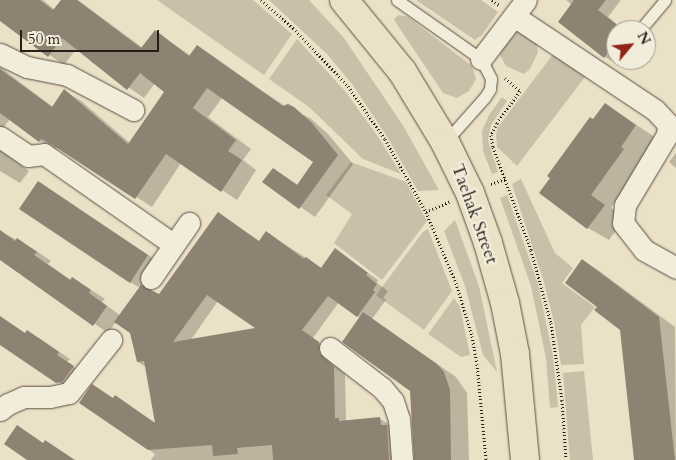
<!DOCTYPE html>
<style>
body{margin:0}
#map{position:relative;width:676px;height:460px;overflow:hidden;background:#ebe1c7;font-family:Cardo,serif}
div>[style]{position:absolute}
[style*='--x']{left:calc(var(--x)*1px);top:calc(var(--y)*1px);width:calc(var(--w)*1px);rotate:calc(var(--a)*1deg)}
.green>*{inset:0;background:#cac0a9}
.shadow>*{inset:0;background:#0003}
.building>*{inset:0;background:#8e8373}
.path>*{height:3px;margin-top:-1.5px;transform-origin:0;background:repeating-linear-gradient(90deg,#291e17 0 1px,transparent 0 3.5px)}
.roads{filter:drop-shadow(0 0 1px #5a4f43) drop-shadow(0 0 1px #5a4f43)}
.service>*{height:11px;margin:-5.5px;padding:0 5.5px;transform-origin:5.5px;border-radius:5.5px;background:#f2ecdb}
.minor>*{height:21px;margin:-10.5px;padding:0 10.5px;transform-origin:10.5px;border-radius:10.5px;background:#f2ecdb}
.primary>*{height:28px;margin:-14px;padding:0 14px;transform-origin:14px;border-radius:14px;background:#ebe1c7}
span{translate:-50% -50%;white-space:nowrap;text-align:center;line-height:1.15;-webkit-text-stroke:5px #f2ecdb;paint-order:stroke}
.street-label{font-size:18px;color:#291e17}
.north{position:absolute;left:606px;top:20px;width:50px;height:50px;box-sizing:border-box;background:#f2ecdb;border:1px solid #a29a8d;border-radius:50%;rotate:62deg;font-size:14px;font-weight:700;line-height:20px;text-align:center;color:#291e17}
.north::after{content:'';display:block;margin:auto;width:18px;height:22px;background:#8f2418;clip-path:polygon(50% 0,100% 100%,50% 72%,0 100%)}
.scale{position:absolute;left:20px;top:30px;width:139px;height:22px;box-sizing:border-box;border:2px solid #291e17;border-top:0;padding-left:6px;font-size:15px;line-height:18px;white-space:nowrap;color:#291e17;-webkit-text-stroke:4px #f2ecdb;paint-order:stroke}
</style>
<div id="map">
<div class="green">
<div style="clip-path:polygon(157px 0,253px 0,292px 34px,264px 75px)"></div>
<div style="clip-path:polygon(269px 0,309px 0,344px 38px,404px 127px,439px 190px,418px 191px,388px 138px,352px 84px,327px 54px)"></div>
<div style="clip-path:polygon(416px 0,481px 0,498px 12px,482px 35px,475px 40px)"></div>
<div style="clip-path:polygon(399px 15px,408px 17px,472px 66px,476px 79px,469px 91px,457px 98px,443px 93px,396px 23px,394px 19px)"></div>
<div style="clip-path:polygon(516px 29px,536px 41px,537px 46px,538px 52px,530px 69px,524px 74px,506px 66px,499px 53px,501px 48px)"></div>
<div style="clip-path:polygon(297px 39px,345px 91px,381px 141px,401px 174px,363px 159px,309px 107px,269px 79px)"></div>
<div style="clip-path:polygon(557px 49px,588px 73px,517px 166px,497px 147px,496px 135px,498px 127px)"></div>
<div style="clip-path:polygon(502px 97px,507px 101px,491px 125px,488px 140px,498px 172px,492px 174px,483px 151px,482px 131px,489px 115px)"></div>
<div style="clip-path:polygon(351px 162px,406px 182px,427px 221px,382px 280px,334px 243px,352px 214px,326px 195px)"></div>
<div style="clip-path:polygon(521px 179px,555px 253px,573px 268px,562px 283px,595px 307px,581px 325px,584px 364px,561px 365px,554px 322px,543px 279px,512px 184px)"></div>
<div style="clip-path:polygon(507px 195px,538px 284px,553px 356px,558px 407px,550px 408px,546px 358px,531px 286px,500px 198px)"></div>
<div style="clip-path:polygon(455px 220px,479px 286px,497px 372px,483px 355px,465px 286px,444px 231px)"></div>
<div style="clip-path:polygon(428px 229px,452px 291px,424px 330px,376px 295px,423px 232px)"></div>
<div style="clip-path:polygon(454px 298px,460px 307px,470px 355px,461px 357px,428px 334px)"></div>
<div style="clip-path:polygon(584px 371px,593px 460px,570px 460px,563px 373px)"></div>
</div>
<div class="shadow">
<div style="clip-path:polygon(0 0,43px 0,55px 10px,62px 0,78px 0,143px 48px,155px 31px,191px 56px,197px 47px,285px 106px,310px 118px,328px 134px,353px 164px,315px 217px,264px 182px,274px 169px,298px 185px,315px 161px,223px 97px,208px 117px,251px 149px,243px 160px,256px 170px,237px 200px,181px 163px,152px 207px,60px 148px,57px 147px,55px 150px,40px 141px,10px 119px,0 132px,0 67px,53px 107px,64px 91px,80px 100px,130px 143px,166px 91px,155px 83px,144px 98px,90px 61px,92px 59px,77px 48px,64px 65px,0 20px)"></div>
<div style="clip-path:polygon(566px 0,621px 0,608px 17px,624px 30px,616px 30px,617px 60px,615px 63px,605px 57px,572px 5px)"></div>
<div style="clip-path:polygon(605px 104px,656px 138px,644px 162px,611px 208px,625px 218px,609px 240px,588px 228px,541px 193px)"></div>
<div style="clip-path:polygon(0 150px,29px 171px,20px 183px,0 171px)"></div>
<div style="clip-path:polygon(676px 153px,676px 168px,669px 162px)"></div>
<div style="clip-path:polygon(evenodd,38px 183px,162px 264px,146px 289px,159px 296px,218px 213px,260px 242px,267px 233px,322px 268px,346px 257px,378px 280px,377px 283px,388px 291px,383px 298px,386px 300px,372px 319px,456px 377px,467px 393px,469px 460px,415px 460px,411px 390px,360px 318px,339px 302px,313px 338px,330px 350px,330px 361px,345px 374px,346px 421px,380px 419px,391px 425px,400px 460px,151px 460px,155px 454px,81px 403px,92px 386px,114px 399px,127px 404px,157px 424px,146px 367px,138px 362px,131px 333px,116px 322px,108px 333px,0 258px,0 231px,32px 248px,51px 261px,48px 264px,71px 280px,73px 278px,105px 299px,102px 302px,121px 316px,140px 288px,130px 282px,38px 183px,218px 301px,258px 329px,190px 341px,218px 301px)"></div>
<div style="clip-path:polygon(583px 261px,598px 270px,675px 327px,676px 460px,636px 460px,621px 329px,599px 307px)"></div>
<div style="clip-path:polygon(0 327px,39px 338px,70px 359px,67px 362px,84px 374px,69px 389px,0 343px)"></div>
</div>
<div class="building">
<div style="clip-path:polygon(0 0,40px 0,53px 10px,61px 0,77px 0,141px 48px,155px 30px,189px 56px,197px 45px,283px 106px,288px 104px,294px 107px,312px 123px,338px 155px,299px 209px,262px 182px,273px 168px,297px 185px,313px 162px,207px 88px,193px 108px,236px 140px,228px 151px,242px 160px,221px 192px,166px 154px,135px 199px,51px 144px,41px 139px,39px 142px,0 113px,0 69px,52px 107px,64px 89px,128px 144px,164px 92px,140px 73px,127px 90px,62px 38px,48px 57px,0 21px)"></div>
<div style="clip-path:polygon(574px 0,606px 0,598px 10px,616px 24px,616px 42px,604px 58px,558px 22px)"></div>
<div style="clip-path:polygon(605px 103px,636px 125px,621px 147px,624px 149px,591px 195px,605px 205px,587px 229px,539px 193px,550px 178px,547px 176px,590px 117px,593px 119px)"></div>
<div style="clip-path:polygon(38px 181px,148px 255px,130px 283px,19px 209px)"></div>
<div style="clip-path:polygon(evenodd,218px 212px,259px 241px,266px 231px,304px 259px,306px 257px,321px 268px,335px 248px,368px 273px,366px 275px,377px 284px,373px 290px,375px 292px,357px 317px,328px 296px,302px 330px,319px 342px,319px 353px,334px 367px,335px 418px,339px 418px,339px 421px,380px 417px,381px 425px,387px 425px,389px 460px,273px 460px,272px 445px,237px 448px,238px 454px,213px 456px,212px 445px,148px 450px,79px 403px,92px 384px,113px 398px,115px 395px,155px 423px,144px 361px,137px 362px,130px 333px,114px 322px,141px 285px,159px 294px,218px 212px,207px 295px,255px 328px,173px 342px,207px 295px)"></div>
<div style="clip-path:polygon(0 230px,15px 241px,17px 238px,37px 252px,34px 255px,70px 280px,72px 277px,91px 290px,89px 293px,107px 306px,93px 326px,0 260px)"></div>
<div style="clip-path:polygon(582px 259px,659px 317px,675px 460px,634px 460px,620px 330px,594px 310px,597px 307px,565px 283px)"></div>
<div style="clip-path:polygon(363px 312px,437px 364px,444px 372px,450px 390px,451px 460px,414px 460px,410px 391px,342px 342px)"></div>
<div style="clip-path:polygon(0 316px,25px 333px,27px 330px,59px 352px,57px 355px,74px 366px,62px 382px,56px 383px,0 345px)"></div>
<div style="clip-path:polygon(17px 425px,43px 443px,45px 440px,75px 460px,27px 460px,4px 444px)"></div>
</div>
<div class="path">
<div style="--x:261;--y:0;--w:43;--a:41.2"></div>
<div style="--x:293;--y:28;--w:80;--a:46.5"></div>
<div style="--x:348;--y:86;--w:65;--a:55.1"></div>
<div style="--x:385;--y:139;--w:84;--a:60.7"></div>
<div style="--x:426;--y:212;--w:77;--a:67.1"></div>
<div style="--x:456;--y:283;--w:55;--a:73.2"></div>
<div style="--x:472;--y:336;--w:28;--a:80"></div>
<div style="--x:477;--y:364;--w:96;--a:84.6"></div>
<div style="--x:492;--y:0;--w:9;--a:36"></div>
<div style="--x:505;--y:78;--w:20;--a:41"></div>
<div style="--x:520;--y:91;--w:39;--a:126"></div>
<div style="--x:497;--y:123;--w:13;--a:117"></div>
<div style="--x:491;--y:135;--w:12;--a:81"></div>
<div style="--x:493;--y:147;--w:110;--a:69.7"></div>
<div style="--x:531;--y:250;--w:76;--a:74.7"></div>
<div style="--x:551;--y:323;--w:78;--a:81.9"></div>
<div style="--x:562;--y:400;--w:60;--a:86.2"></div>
<div style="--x:491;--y:184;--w:15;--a:-20"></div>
<div style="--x:426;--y:212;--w:27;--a:-24"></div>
</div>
<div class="roads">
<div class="service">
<div style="--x:397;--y:0;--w:103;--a:35.1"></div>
<div style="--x:481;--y:59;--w:22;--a:63"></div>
<div style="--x:491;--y:79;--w:10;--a:96"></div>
<div style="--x:490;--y:89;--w:9;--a:122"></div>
<div style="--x:485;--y:97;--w:60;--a:131.6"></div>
<div style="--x:640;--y:30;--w:39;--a:-50"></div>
</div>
<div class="minor">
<div style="--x:514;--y:16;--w:169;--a:33.7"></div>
<div style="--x:655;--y:110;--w:19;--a:47"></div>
<div style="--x:668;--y:124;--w:11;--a:95"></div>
<div style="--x:667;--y:135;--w:82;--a:121"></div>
<div style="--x:625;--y:205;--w:18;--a:96"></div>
<div style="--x:623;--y:223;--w:34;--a:52"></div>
<div style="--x:644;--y:250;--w:37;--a:29"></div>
<div style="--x:0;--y:54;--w:30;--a:26"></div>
<div style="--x:27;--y:67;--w:41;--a:11.3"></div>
<div style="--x:67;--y:75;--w:75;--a:27.9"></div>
<div style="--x:481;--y:59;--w:74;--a:-52.7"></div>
<div style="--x:0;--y:137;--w:34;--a:34"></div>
<div style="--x:28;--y:156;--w:16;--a:-7"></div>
<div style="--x:44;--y:154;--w:157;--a:34.9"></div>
<div style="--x:151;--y:278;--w:67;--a:-55.4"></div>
<div style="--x:330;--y:348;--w:66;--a:37.6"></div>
<div style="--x:382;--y:388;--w:17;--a:50"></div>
<div style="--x:393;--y:401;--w:19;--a:72"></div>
<div style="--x:399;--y:419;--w:41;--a:85.8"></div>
<div style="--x:0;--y:410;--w:10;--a:-37"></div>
<div style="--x:8;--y:404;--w:17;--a:-24"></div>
<div style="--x:24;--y:397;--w:26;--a:0"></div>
<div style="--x:50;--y:397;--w:19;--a:-12"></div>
<div style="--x:69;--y:393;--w:68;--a:-51.6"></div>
</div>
<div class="primary">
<div style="--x:344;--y:0;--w:92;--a:50.8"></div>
<div style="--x:402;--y:71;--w:83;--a:58.8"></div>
<div style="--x:445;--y:142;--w:57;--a:63.9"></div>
<div style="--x:470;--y:193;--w:53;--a:70.2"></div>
<div style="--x:488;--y:243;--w:62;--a:74.2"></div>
<div style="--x:505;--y:303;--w:52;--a:78.9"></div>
<div style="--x:515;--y:354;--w:106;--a:84.6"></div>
</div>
</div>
<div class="street-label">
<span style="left:474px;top:214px;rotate:70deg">Taehak Street</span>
</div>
<div class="north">N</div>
<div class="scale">50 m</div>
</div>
